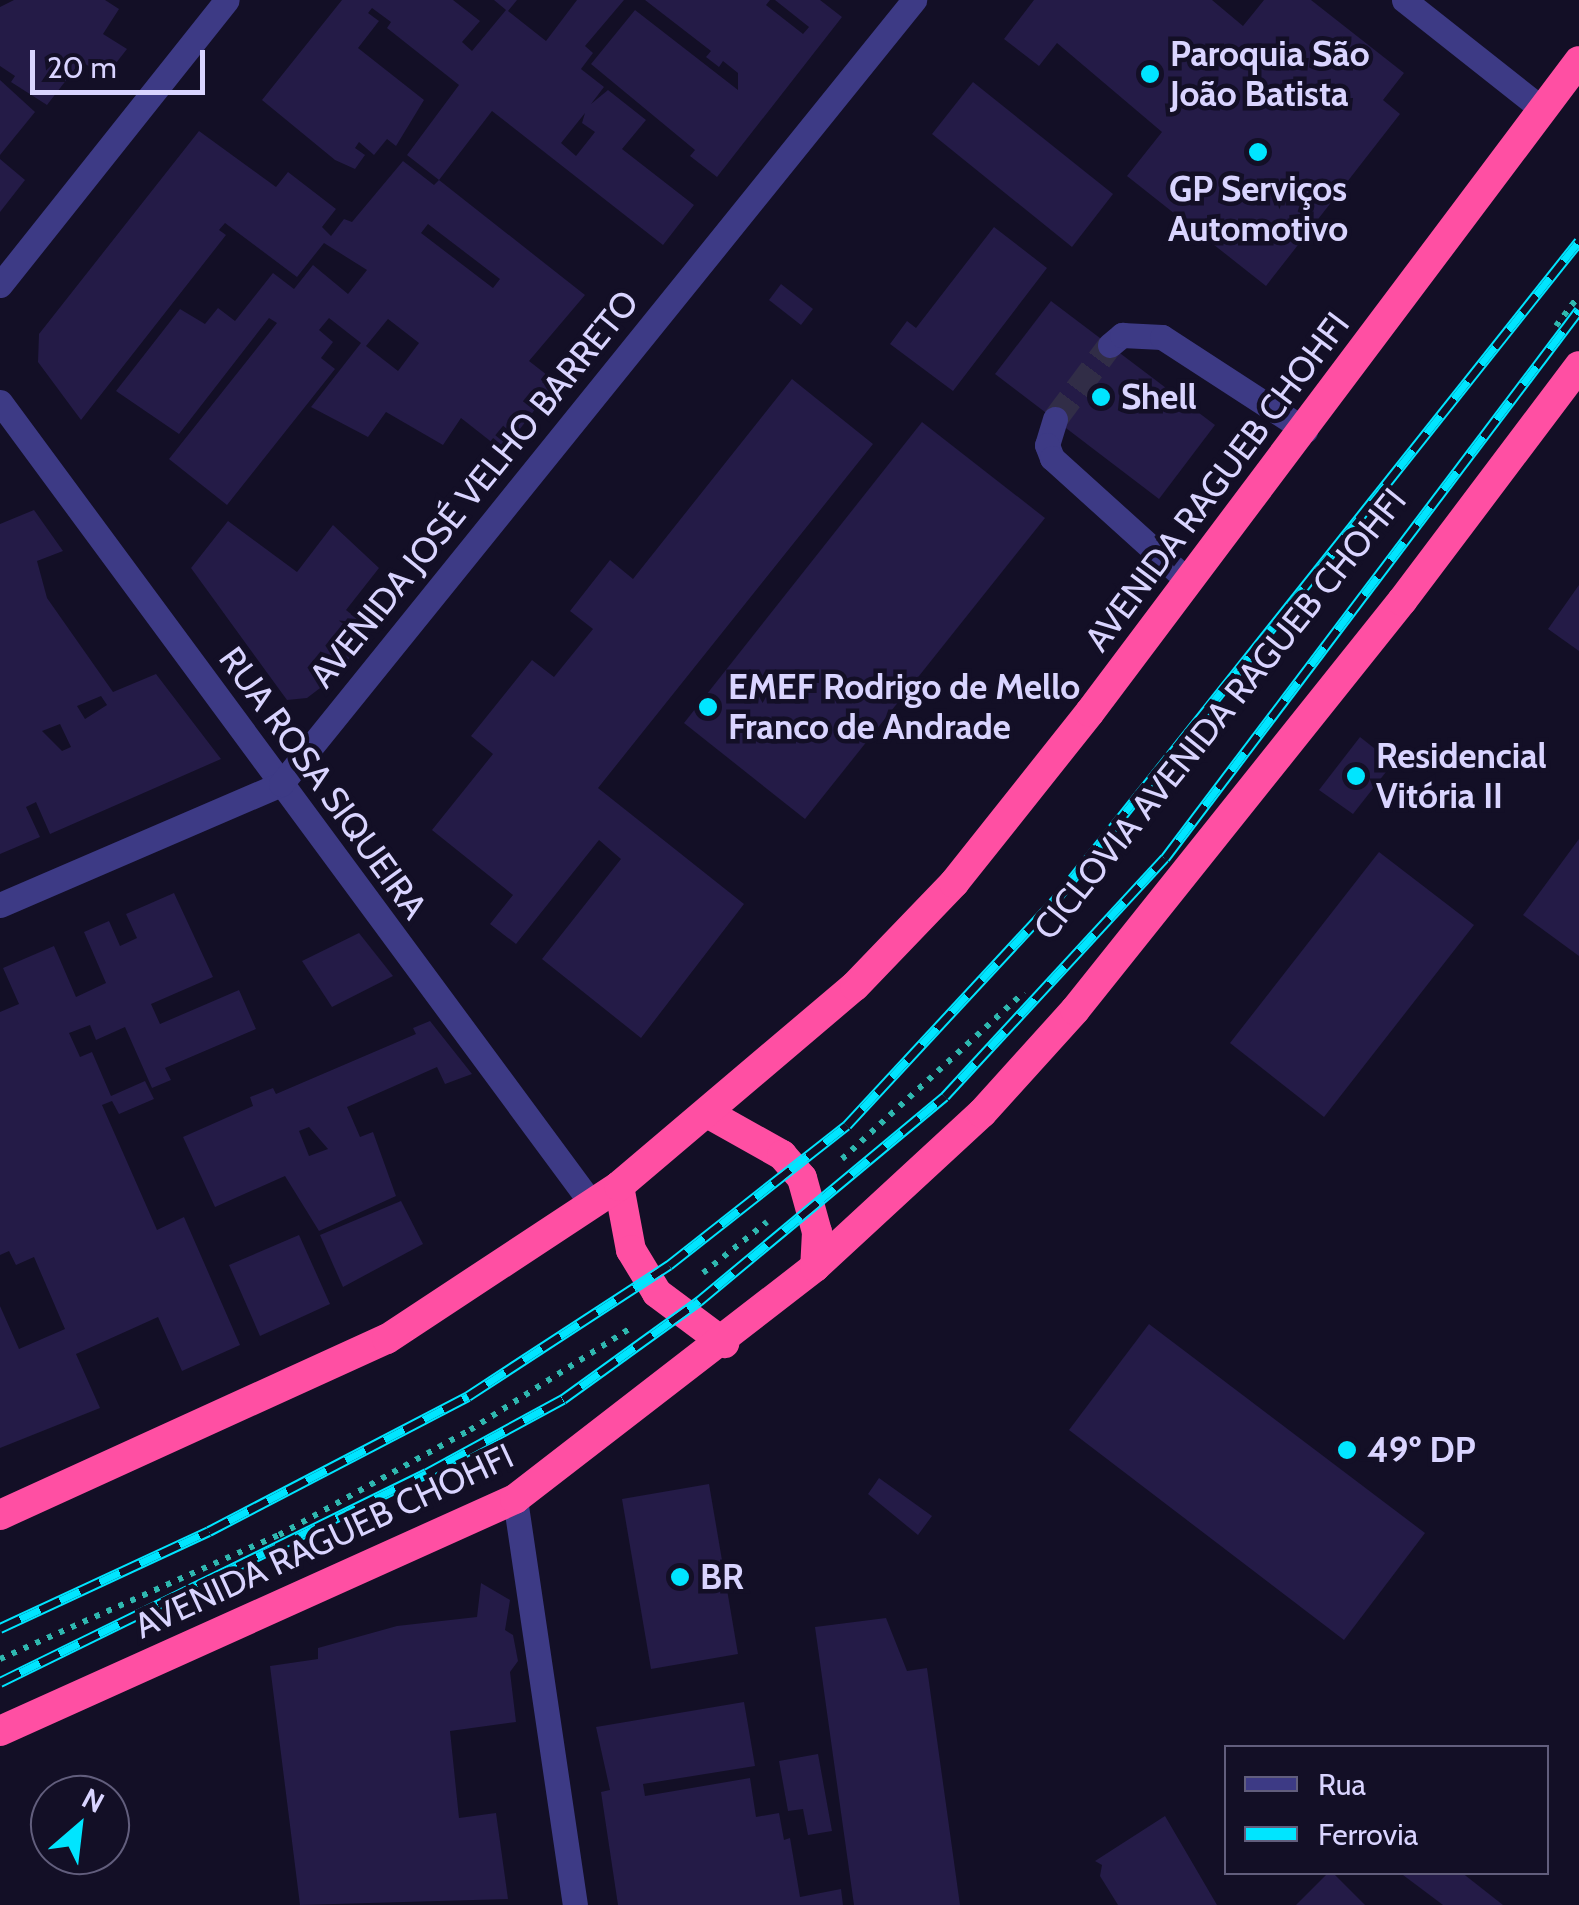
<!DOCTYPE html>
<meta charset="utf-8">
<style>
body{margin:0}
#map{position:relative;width:1579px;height:1905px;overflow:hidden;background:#130f26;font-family:Cabin,sans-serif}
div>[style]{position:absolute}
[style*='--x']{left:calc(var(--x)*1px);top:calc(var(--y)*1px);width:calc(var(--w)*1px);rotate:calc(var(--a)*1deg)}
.building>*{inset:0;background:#241b47}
.minor-tunnel>*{height:25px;margin-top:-12.5px;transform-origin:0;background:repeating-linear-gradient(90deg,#312d47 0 25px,transparent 0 37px)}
.path>*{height:6px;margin-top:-3px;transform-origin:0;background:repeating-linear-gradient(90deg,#2fb8b0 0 5px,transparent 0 13px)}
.minor>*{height:25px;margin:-12.5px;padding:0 12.5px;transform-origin:12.5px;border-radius:12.5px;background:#3d3a85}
.highway>*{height:30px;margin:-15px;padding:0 15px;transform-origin:15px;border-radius:15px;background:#ff4fa3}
.rail>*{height:11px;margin-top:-5.5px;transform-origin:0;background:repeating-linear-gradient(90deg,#130f26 0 22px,#00e5ff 0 44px);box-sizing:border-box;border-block:2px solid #00e5ff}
.dots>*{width:28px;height:28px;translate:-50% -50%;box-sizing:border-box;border:5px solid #130f26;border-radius:50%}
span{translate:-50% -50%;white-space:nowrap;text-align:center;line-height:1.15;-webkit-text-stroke:9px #130f26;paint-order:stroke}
.poi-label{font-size:35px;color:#d9d4ff;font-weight:700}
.left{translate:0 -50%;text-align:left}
.street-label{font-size:35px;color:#d9d4ff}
.legend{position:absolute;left:1224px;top:1745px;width:325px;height:130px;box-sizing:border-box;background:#130f26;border:2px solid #625e7d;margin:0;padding:12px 18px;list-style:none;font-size:30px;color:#d9d4ff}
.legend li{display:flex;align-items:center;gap:20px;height:50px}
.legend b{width:50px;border:2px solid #625e7d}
.north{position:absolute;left:30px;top:1775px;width:100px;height:100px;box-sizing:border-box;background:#130f26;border:2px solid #625e7d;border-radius:50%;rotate:28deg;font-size:28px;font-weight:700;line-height:40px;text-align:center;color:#d9d4ff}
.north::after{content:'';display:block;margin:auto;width:35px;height:45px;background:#00e5ff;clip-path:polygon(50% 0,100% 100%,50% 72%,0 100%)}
.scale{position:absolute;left:30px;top:50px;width:175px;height:45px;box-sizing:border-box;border:5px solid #d9d4ff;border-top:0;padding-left:12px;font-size:30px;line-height:35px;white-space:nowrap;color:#d9d4ff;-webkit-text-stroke:8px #130f26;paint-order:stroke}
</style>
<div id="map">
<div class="building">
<div style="clip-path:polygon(14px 0,105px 0,119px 9px,103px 34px,127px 49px,105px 77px,81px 61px,47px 105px,11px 82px,15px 76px,0 66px,0 7px)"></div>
<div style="clip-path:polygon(evenodd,342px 0,453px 0,480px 21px,462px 42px,472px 51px,506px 10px,494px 0,517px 0,508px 11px,546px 41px,577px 0,624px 0,585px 46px,593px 53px,581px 69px,604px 87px,591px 104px,608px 90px,646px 120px,622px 149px,694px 205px,663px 245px,492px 111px,439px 180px,585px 295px,529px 361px,556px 382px,503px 451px,461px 418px,443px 445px,386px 412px,368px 437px,311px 407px,361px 343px,329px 318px,319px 330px,333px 342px,321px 358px,335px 369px,227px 505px,169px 459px,277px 323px,269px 318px,179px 434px,116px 391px,180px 309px,205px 324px,218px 308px,235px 321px,273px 273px,294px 289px,313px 265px,348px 294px,367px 270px,324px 243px,297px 277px,225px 223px,219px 230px,226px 235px,81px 420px,38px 362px,39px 334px,199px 131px,276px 187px,288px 172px,336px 209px,322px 227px,331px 236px,344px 219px,352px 222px,403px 161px,434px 185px,439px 180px,407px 155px,459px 85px,387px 28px,391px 22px,372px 8px,368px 13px,379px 21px,358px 48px,424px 100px,396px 146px,387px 139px,374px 155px,359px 142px,355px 148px,365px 155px,355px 169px,335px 160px,262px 100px,342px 0,585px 113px,582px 123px,595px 132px,576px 156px,561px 143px,585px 113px,342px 0,428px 224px,500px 279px,493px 288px,421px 233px,428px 224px,342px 0,388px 319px,419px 343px,398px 371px,366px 346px,388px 319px)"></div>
<div style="clip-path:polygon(645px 0,770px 0,766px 5px,803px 34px,809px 27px,775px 0,820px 0,842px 17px,717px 177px,690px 156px,695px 150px,591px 64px,635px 10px,738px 90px,738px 73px,723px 61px,719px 67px,706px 57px,711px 51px)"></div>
<div style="clip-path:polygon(1034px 0,1212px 0,1243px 26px,1264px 0,1311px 0,1404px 73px,1383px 100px,1400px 114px,1266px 286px,1127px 176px,1162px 132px,1057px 43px,1039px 66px,1004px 39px)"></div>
<div style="clip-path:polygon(0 80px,35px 112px,0 155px)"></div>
<div style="clip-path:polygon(973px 82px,1113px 194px,1072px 247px,932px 134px)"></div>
<div style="clip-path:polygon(0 159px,25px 180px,0 212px)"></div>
<div style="clip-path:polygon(994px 227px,1047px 268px,953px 391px,890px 344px,907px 321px,916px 328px)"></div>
<div style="clip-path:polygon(781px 284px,813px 309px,801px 325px,769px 300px)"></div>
<div style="clip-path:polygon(1051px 301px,1215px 425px,1159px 499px,995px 374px)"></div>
<div style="clip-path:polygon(792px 379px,873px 444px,598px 788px,744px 904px,641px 1038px,542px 959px,621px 859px,599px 840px,516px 944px,490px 924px,513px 895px,432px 830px,493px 754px,471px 736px,532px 660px,554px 677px,593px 629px,570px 611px,610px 560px,633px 579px)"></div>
<div style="clip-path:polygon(922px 422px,1045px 518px,805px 819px,684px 723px)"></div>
<div style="clip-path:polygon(evenodd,34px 510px,63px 551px,37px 561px,47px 598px,113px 692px,156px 674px,221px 759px,50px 834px,36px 802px,26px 807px,40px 837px,0 854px,0 524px,34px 510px,101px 696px,107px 705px,85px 719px,77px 706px,101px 696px,34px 510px,60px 724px,71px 747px,62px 751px,42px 731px,60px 724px)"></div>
<div style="clip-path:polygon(228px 521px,297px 572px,333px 525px,379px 568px,346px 610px,371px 630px,337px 674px,320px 658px,312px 667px,328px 682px,307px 698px,287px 700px,191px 568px)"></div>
<div style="clip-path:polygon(1579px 585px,1579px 651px,1548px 629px)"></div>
<div style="clip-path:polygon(1360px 737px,1393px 763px,1353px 814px,1319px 790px)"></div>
<div style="clip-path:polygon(1579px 839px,1579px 956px,1523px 915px)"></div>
<div style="clip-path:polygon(1379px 852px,1474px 925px,1324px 1117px,1230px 1043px)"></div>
<div style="clip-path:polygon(174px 893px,213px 977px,151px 1004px,160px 1024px,239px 990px,256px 1029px,165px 1068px,171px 1080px,152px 1088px,125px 1027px,96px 1040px,90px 1025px,69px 1033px,80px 1057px,92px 1052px,111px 1096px,145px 1081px,154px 1099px,119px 1114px,112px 1101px,102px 1105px,157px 1230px,184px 1217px,240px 1345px,182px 1371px,158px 1317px,76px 1354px,100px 1408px,0 1448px,0 1306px,19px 1349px,65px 1329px,34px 1257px,16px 1265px,9px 1251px,0 1255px,0 1012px,19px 1004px,3px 968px,54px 946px,76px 997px,106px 983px,84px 932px,109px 921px,120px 946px,137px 938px,126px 914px)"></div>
<div style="clip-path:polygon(359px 933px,393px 976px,332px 1007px,302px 961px)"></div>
<div style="clip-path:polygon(evenodd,430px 1021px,472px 1074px,445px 1084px,437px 1067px,347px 1107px,360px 1137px,373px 1132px,396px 1196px,319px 1231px,285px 1176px,215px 1207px,183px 1137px,253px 1106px,250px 1097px,273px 1088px,276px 1094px,416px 1034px,413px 1028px,430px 1021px,309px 1127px,328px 1149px,309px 1156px,299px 1131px,309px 1127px)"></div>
<div style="clip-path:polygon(401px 1201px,423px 1244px,343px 1287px,320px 1235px)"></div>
<div style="clip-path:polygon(299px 1235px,330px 1304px,260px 1336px,229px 1265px)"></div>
<div style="clip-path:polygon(1149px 1324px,1425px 1533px,1344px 1640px,1069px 1430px)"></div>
<div style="clip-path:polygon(879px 1478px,932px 1516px,918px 1535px,868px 1494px)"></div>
<div style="clip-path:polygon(709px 1484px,738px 1654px,651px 1669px,622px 1499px)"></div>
<div style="clip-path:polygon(481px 1583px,510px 1600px,505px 1630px,513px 1635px,518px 1661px,510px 1672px,516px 1722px,450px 1731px,459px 1818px,496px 1813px,508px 1899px,300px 1905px,270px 1666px,318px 1659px,318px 1648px,397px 1626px,477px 1617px)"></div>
<div style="clip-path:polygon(886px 1618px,907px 1671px,927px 1668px,960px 1905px,854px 1905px,815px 1627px)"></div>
<div style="clip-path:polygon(744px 1702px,755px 1766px,643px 1784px,645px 1796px,750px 1778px,756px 1817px,779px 1813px,784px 1840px,790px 1838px,800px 1897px,841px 1889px,843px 1905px,618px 1905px,601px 1792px,610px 1790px,596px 1727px)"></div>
<div style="clip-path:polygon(818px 1754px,832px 1831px,808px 1835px,803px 1809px,788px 1811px,779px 1761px)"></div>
<div style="clip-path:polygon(1165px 1816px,1217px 1905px,1118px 1905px,1100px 1876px,1102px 1865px,1095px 1861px)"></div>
<div style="clip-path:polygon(1332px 1872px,1365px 1905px,1296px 1905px,1329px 1872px)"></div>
<div style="clip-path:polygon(1399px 1872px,1461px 1872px,1503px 1905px,1443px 1905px)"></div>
</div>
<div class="minor-tunnel">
<div style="--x:1055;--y:419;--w:92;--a:-53.4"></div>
</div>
<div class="path">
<div style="--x:1556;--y:326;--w:39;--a:-53"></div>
<div style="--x:842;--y:1159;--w:247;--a:-42.5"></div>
<div style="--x:703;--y:1273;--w:82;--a:-38.6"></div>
<div style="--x:0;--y:1659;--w:305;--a:-24"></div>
<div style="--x:279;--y:1535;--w:218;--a:-28.8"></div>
<div style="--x:470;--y:1430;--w:188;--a:-32.4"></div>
</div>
<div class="minor">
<div style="--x:1404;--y:0;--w:176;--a:38.3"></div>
<div style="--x:0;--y:285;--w:364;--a:-51.5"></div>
<div style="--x:1110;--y:345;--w:16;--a:-40"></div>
<div style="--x:1122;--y:335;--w:40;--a:2.9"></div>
<div style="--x:1162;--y:337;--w:171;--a:33"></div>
<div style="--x:0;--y:402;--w:997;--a:53.57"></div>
<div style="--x:1055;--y:419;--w:27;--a:107"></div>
<div style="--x:1047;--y:445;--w:14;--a:69"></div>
<div style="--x:1052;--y:458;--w:182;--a:42.1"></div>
<div style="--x:0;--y:905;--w:306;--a:-23.3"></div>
<div style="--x:281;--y:784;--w:1008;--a:-51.08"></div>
<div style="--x:515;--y:1499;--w:410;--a:81.6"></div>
</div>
<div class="highway">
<div style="--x:709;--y:1114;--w:84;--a:29.3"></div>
<div style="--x:782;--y:1155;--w:30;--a:49"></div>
<div style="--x:802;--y:1178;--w:56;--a:74.5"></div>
<div style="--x:817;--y:1232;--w:35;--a:93"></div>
<div style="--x:619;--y:1186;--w:65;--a:79.4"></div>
<div style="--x:631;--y:1250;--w:50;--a:58.8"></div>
<div style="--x:657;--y:1293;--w:84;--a:36.7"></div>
<div style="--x:0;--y:1515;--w:425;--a:-24.5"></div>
<div style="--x:387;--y:1339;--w:278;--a:-33.4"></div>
<div style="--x:619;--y:1186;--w:309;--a:-40.3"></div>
<div style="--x:855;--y:986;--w:143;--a:-46.1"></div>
<div style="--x:954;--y:883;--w:218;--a:-51.5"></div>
<div style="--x:1090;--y:712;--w:814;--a:-53.09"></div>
<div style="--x:0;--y:1731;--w:565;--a:-24.25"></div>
<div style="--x:515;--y:1499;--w:379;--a:-37.7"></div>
<div style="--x:815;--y:1267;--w:227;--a:-42.7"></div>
<div style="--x:982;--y:1113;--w:139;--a:-47.9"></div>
<div style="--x:1075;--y:1010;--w:524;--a:-51.36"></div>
<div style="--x:1402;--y:601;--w:294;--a:-53"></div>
</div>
<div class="rail">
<div style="--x:0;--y:1628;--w:230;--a:-24.9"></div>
<div style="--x:209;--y:1531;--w:292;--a:-27.5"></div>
<div style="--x:468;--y:1396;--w:240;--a:-33.1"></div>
<div style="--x:669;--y:1265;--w:226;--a:-38.2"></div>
<div style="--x:847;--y:1125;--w:309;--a:-47.2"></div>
<div style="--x:1057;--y:898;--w:839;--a:-51.53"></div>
<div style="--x:0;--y:1682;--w:475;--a:-26.1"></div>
<div style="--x:427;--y:1473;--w:155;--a:-28.6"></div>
<div style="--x:563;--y:1399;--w:168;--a:-35.8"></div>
<div style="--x:699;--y:1301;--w:320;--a:-39.8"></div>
<div style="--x:945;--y:1096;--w:324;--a:-47.3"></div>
<div style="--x:1165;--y:858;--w:687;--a:-52.93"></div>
</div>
<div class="dots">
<div style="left:1150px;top:74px;background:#00e5ff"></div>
<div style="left:1258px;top:152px;background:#00e5ff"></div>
<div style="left:1101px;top:397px;background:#00e5ff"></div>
<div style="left:708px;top:707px;background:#00e5ff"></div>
<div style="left:1356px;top:776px;background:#00e5ff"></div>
<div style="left:1347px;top:1450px;background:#00e5ff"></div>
<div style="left:680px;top:1577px;background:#00e5ff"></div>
</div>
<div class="poi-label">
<span class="left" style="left:1170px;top:74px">Paroquia São<br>João Batista</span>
<span style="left:1258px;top:209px">GP Serviços<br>Automotivo</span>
<span class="left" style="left:1121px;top:397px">Shell</span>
<span class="left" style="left:728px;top:707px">EMEF Rodrigo de Mello<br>Franco de Andrade</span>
<span class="left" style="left:1376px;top:776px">Residencial<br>Vitória II</span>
<span class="left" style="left:1367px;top:1450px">49º DP</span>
<span class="left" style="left:700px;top:1577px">BR</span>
</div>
<div class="street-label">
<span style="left:1217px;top:482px;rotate:-53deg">AVENIDA RAGUEB CHOHFI</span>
<span style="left:474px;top:489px;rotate:-51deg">AVENIDA JOSÉ VELHO BARRETO</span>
<span style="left:1220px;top:714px;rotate:-51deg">CICLOVIA AVENIDA RAGUEB CHOHFI</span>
<span style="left:323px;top:783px;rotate:54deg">RUA ROSA SIQUEIRA</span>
<span style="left:324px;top:1541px;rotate:-25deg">AVENIDA RAGUEB CHOHFI</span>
</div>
<ul class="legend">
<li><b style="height:12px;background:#3d3a85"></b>Rua</li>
<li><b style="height:12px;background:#00e5ff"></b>Ferrovia</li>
</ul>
<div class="north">N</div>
<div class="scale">20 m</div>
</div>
